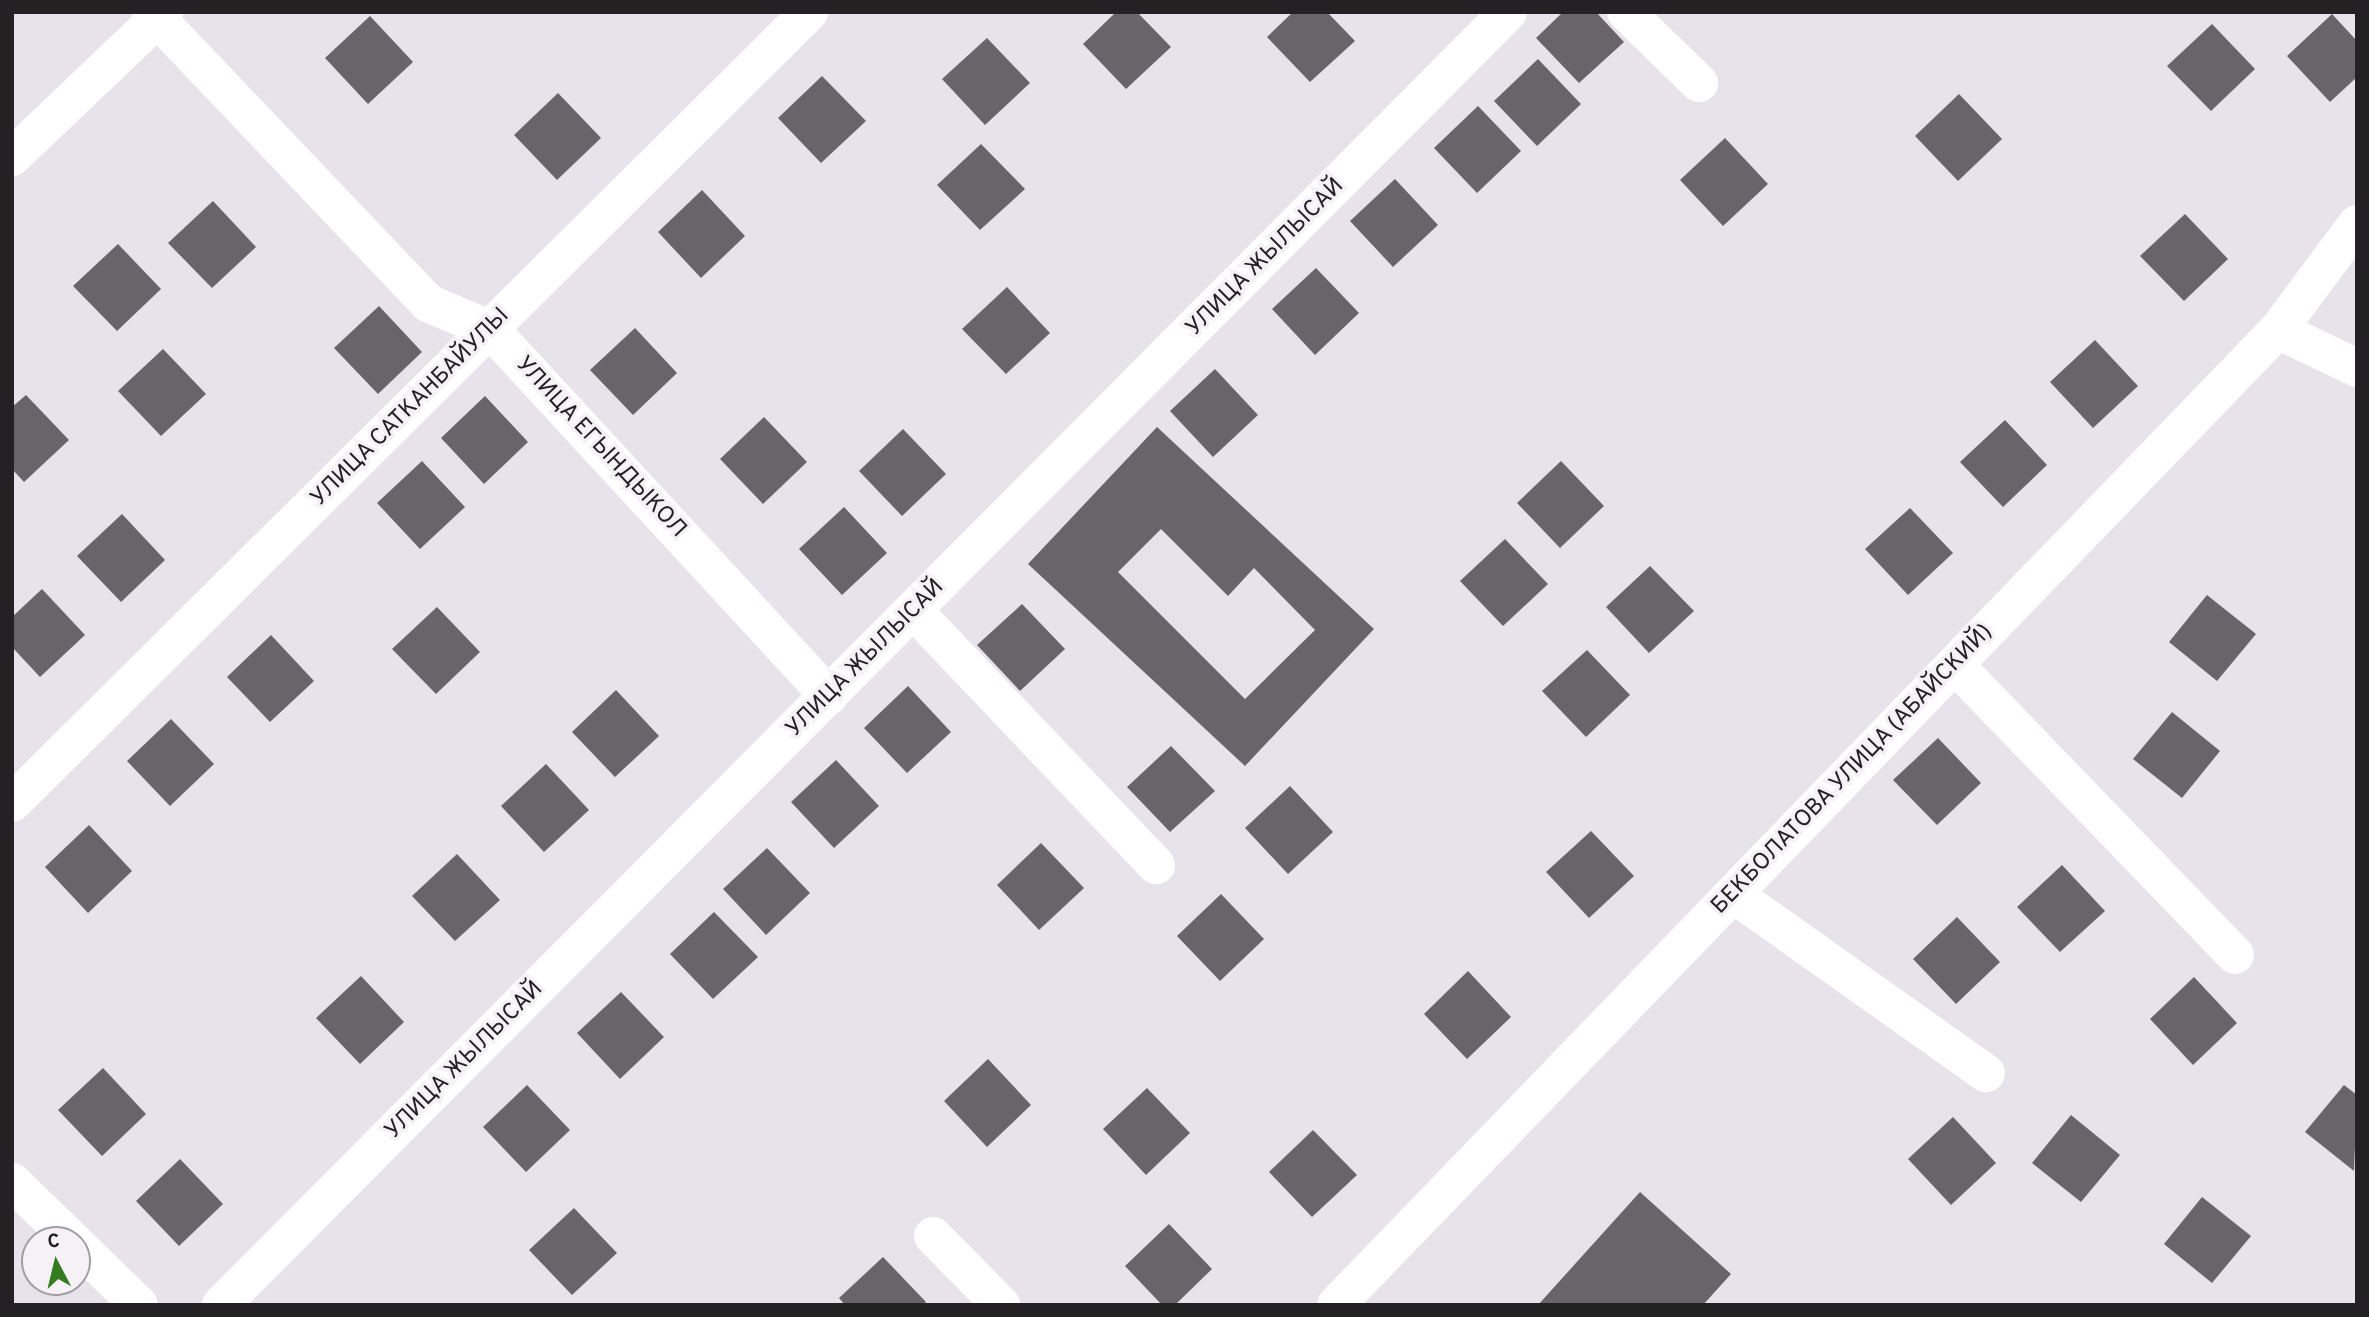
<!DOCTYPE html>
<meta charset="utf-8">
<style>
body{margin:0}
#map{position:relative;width:2369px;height:1317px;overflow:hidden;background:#e8e3ea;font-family:Overpass,sans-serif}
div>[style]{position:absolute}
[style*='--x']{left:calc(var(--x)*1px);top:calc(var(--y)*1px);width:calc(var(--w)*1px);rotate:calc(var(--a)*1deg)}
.building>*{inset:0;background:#686469}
.minor>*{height:38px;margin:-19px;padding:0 19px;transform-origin:19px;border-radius:19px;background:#fff}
span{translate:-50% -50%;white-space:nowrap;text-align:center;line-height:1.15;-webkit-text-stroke:7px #f6f1f7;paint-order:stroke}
.street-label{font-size:23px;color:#232123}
.frame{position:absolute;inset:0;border:14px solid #232123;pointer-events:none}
.north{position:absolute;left:21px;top:1226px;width:70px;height:70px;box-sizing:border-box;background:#f6f1f7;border:2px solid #a29ea2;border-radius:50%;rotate:353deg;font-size:19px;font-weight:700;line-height:28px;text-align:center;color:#232123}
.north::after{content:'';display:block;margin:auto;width:24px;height:32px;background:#347c20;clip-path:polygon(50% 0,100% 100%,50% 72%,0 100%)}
</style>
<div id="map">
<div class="building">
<div style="clip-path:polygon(1116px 12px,1137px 12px,1171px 47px,1126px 89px,1083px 44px)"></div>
<div style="clip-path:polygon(1293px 12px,1327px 12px,1355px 41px,1310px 82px,1267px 37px)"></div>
<div style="clip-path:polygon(1563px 12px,1596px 12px,1624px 42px,1579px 83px,1536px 38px)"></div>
<div style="clip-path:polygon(2332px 14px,2357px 41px,2357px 77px,2330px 102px,2287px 56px)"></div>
<div style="clip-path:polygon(370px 16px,413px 62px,368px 104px,325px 58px)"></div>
<div style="clip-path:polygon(2212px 24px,2255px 69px,2211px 111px,2167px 66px)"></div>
<div style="clip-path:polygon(987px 38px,1030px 83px,985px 125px,942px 79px)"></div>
<div style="clip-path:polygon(1538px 59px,1581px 104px,1537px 146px,1494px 101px)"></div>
<div style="clip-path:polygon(822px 76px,866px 121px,821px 163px,778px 118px)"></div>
<div style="clip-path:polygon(558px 93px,601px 138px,557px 180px,514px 135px)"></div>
<div style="clip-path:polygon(1959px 94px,2002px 139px,1958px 181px,1915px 136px)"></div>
<div style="clip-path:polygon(1478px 106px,1521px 151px,1477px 193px,1434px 148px)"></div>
<div style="clip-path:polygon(1725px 138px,1768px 184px,1723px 226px,1680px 180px)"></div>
<div style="clip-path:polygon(981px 144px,1025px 189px,980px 230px,937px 185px)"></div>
<div style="clip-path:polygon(1395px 179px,1438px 225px,1393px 267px,1350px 221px)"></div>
<div style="clip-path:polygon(702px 190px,745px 236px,701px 278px,658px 232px)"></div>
<div style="clip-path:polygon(213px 201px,256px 247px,212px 288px,168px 243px)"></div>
<div style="clip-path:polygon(2185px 214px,2228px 259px,2184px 301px,2140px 256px)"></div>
<div style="clip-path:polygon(118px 244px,161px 289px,117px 331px,73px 286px)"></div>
<div style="clip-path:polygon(1316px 268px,1359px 313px,1315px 355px,1272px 309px)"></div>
<div style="clip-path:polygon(1007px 287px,1050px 333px,1006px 374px,962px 329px)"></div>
<div style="clip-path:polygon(379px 306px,422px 352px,378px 394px,334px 348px)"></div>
<div style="clip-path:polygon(635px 328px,677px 373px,633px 415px,590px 370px)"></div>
<div style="clip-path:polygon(2095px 340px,2138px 386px,2093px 428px,2050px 382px)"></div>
<div style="clip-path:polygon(163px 349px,206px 394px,161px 436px,118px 391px)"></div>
<div style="clip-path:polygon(1215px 369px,1258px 415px,1213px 457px,1170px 411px)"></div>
<div style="clip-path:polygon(26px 395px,69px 440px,24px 482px,12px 469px,12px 407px)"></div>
<div style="clip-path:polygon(485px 396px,528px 442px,484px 484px,441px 438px)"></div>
<div style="clip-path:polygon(764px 417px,807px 462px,763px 504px,720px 459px)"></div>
<div style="clip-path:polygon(2005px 420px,2047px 465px,2003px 507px,1960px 462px)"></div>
<div style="clip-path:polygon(evenodd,1157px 427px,1374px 629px,1245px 766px,1028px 564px,1157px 427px,1161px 529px,1228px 596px,1254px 568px,1315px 630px,1245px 699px,1118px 572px,1161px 529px)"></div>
<div style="clip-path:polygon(903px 429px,946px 474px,902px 516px,859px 471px)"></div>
<div style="clip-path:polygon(422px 461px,465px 507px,420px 549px,377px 503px)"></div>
<div style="clip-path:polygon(1561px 461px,1604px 506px,1560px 548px,1517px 503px)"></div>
<div style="clip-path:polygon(844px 507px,887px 553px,842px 595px,799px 549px)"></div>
<div style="clip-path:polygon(1910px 508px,1953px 553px,1908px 595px,1865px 549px)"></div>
<div style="clip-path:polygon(122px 514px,165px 560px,121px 602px,77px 556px)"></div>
<div style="clip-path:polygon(1505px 539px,1548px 584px,1503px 626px,1460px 581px)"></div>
<div style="clip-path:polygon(1650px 566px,1694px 611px,1649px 653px,1606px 607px)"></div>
<div style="clip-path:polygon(42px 589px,85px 635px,40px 677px,12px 647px,12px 617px)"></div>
<div style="clip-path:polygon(2207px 595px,2256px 634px,2217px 681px,2169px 642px)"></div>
<div style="clip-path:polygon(1022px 604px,1065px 649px,1020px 691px,977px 645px)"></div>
<div style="clip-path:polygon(437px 607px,480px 652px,436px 694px,392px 649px)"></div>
<div style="clip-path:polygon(271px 635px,314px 681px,270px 722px,227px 677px)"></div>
<div style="clip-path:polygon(1587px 650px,1630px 695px,1586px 737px,1542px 691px)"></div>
<div style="clip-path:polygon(908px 686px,951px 732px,907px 773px,864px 728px)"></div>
<div style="clip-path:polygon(616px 690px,659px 736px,615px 777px,572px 732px)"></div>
<div style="clip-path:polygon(2172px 712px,2220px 751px,2182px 798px,2133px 759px)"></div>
<div style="clip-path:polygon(171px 719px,214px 764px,170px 806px,127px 761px)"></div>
<div style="clip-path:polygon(1938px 738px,1981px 783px,1937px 825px,1893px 780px)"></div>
<div style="clip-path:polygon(1171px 746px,1215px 791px,1170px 832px,1127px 787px)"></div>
<div style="clip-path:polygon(836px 760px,879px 806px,834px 848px,791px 802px)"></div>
<div style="clip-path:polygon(546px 764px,589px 810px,544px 852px,501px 806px)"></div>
<div style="clip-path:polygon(1290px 786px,1333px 832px,1288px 874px,1245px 828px)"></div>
<div style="clip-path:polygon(89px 825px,132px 871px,88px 913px,45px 867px)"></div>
<div style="clip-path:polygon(1591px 831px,1634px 876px,1589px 918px,1546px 872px)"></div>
<div style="clip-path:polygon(1041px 843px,1084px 888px,1039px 930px,997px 885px)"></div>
<div style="clip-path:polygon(767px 848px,810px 893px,766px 935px,723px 889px)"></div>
<div style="clip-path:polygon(457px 854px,500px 900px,455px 941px,412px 896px)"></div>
<div style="clip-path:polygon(2062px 865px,2105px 911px,2060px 952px,2017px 907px)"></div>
<div style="clip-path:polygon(1221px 894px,1264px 939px,1220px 981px,1177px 936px)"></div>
<div style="clip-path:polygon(714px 912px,758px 957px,713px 999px,670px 954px)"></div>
<div style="clip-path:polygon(1957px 917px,2000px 962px,1956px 1004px,1913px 959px)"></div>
<div style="clip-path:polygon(1468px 971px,1511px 1017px,1467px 1059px,1424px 1014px)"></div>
<div style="clip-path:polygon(361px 976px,404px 1022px,360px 1064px,316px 1018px)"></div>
<div style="clip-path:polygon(2194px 977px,2237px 1023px,2193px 1065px,2150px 1019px)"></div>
<div style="clip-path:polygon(621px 992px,664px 1037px,620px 1079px,577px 1033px)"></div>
<div style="clip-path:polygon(988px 1059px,1031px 1105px,987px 1147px,944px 1101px)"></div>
<div style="clip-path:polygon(103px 1068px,146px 1114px,102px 1156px,58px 1110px)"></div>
<div style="clip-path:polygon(527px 1085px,570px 1130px,526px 1172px,483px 1127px)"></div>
<div style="clip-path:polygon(2344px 1085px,2357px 1095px,2354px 1171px,2305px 1132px)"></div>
<div style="clip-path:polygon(1147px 1088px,1190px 1133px,1146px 1175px,1103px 1129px)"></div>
<div style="clip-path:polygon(2071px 1115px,2120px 1155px,2081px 1202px,2032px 1163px)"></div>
<div style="clip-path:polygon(1953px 1117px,1996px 1163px,1951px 1205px,1908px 1159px)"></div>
<div style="clip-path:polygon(1313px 1130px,1357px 1175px,1312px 1217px,1269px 1172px)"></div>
<div style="clip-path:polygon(180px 1159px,223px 1204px,179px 1246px,136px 1201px)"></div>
<div style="clip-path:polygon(1640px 1192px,1731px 1274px,1703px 1305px,1538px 1305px)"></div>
<div style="clip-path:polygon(2202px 1197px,2251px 1236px,2212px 1283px,2164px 1244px)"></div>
<div style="clip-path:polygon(574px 1208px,617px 1253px,572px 1295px,529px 1250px)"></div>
<div style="clip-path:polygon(1169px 1224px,1212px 1269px,1175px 1305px,1162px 1305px,1125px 1266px)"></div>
<div style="clip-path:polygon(883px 1257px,926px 1302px,923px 1305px,845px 1305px,839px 1298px)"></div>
</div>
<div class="minor">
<div style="--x:151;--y:12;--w:402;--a:46.4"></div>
<div style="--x:428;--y:303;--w:69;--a:23.2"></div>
<div style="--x:491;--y:330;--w:498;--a:47.3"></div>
<div style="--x:1626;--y:12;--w:102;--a:44.2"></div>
<div style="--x:12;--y:157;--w:210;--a:-43.6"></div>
<div style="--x:2278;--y:330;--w:88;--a:25.7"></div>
<div style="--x:914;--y:611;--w:351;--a:46.4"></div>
<div style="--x:1955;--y:665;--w:403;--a:46"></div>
<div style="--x:12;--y:803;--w:1123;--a:-44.78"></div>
<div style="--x:1733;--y:894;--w:310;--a:35.3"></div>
<div style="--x:12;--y:1182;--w:83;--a:44"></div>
<div style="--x:933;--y:1236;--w:97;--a:45.4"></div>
<div style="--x:77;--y:1245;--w:86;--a:44.1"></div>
<div style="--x:221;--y:1305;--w:1824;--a:-45.13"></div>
<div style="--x:1336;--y:1305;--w:1356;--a:-45.99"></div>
<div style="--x:2278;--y:330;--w:132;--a:-53.3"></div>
</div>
<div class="street-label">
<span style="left:1266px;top:258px;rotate:-45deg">УЛИЦА ЖЫЛЫСАЙ</span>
<span style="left:411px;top:408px;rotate:-45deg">УЛИЦА САТКАНБАЙУЛЫ</span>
<span style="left:600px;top:448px;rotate:47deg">УЛИЦА ЕГЫНДЫКОЛ</span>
<span style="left:866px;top:659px;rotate:-45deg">УЛИЦА ЖЫЛЫСАЙ</span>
<span style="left:1853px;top:770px;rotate:-46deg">БЕКБОЛАТОВА УЛИЦА (АБАЙСКИЙ)</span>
<span style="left:465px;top:1061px;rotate:-45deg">УЛИЦА ЖЫЛЫСАЙ</span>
</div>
<div class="frame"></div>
<div class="north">С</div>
</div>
